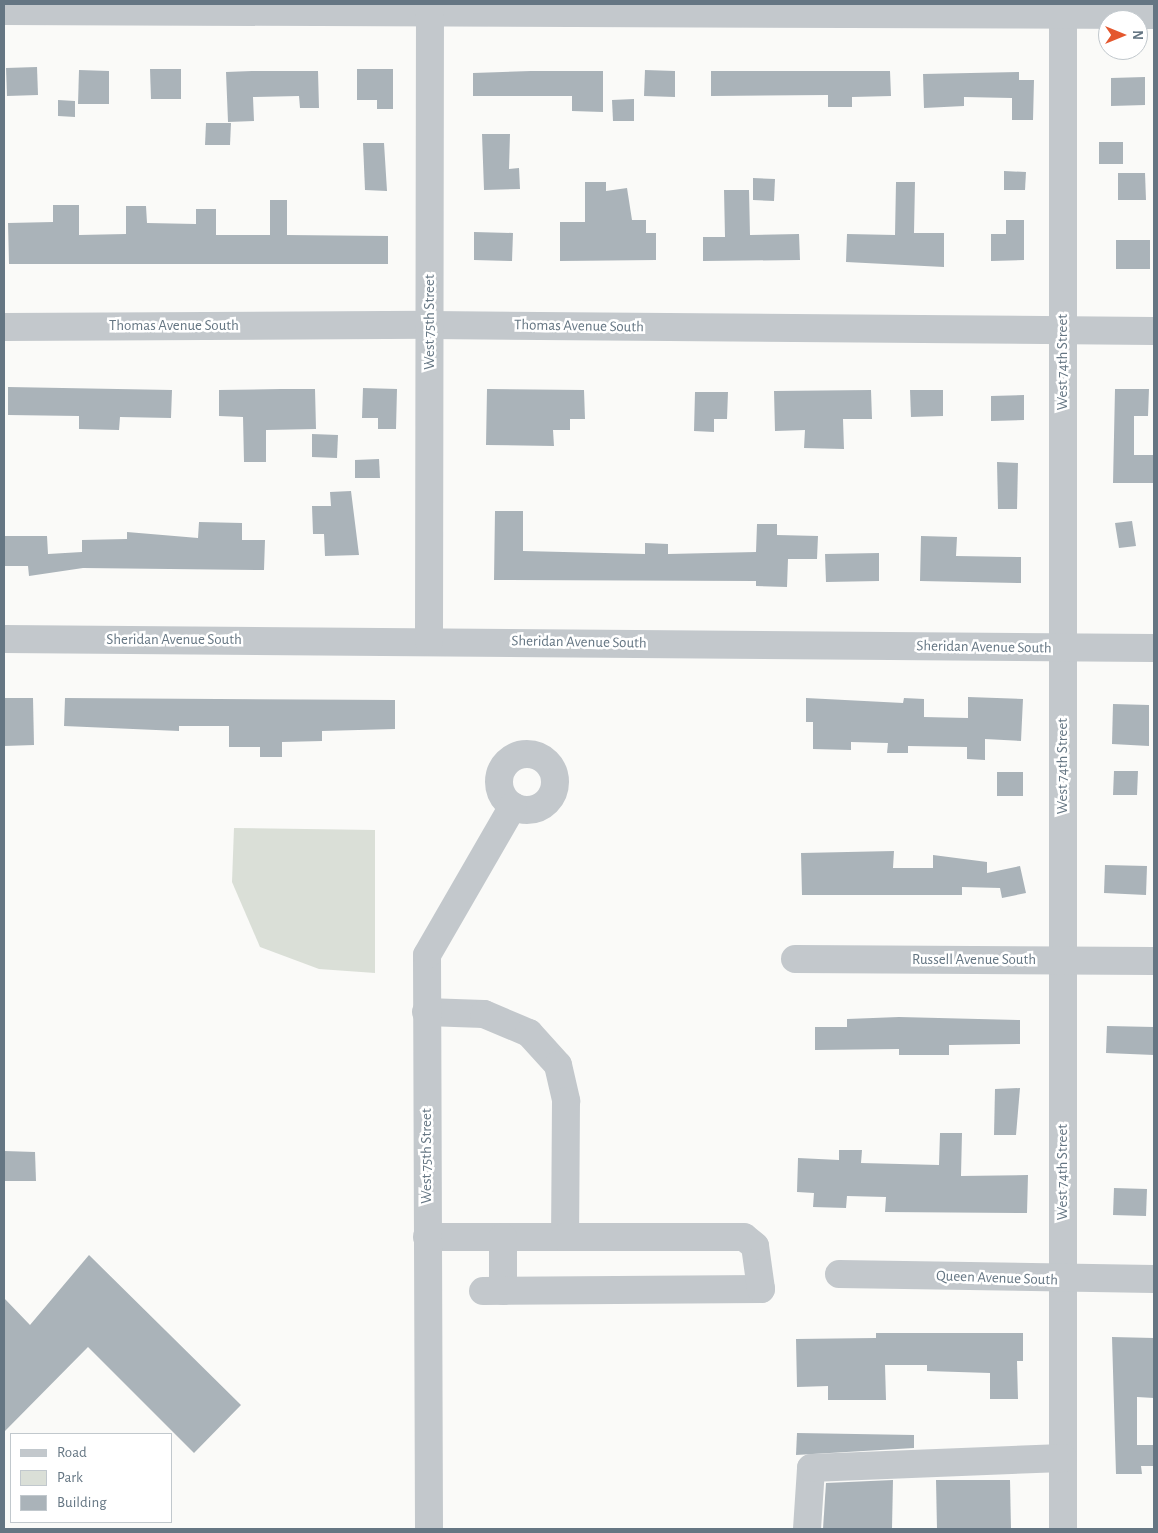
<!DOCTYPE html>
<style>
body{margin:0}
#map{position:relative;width:1158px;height:1533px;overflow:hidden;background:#fafaf8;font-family:"Alegreya Sans",sans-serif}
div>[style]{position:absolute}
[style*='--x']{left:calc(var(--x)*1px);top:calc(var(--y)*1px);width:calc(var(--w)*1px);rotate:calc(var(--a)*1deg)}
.green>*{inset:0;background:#dadfd7}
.building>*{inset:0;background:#aab3b9}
.minor>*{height:28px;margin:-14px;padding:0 14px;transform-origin:14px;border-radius:14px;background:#c3c8cc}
.minor>.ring{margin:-14px;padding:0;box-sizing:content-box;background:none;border:28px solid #c3c8cc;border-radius:50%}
span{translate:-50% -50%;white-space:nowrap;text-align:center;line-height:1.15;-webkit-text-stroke:5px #fff;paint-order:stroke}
.street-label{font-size:15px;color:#657683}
.frame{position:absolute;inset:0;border:5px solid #657683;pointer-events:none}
.legend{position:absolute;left:10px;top:1433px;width:162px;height:90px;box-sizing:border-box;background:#fff;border:1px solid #c1c8cd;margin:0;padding:6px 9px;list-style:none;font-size:15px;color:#657683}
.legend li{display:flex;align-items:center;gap:10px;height:25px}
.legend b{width:25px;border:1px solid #c1c8cd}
.north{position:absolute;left:1098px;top:10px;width:50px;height:50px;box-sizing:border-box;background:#fff;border:1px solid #c1c8cd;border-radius:50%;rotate:90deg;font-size:14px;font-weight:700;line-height:20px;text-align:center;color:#657683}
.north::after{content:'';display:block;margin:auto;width:18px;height:22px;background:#e4572e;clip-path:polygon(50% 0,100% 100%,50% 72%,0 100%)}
</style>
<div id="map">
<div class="green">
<div style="clip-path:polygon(234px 828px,375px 830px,375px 973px,319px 969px,260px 947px,232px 882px)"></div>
</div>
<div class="building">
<div style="clip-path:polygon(37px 67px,38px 95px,7px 96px,6px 68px)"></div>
<div style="clip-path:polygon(150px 69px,181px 69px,181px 99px,151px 99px)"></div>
<div style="clip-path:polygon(357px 69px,393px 69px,393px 109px,377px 109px,377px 100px,357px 100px)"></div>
<div style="clip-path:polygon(79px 70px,109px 71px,109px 104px,78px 104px)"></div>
<div style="clip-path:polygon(645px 70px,675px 71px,675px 97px,644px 96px)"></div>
<div style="clip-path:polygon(252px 71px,318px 71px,319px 108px,300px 108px,299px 96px,253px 97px,254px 121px,228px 122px,226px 72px)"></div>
<div style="clip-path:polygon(531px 71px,603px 71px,603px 112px,572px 111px,572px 96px,473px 96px,473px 73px)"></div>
<div style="clip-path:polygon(711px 71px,890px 71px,891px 96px,852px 97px,852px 107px,828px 107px,828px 95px,711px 96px)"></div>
<div style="clip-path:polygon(1019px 72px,1019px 80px,1034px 80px,1033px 120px,1012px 120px,1012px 98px,964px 97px,964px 106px,924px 108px,923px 74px)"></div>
<div style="clip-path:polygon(1145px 77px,1145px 105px,1111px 106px,1111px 78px)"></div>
<div style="clip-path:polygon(634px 99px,634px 121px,613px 121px,612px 100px)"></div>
<div style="clip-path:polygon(58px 100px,75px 101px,75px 117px,58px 116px)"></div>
<div style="clip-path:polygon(206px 123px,231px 123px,230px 145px,205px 145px)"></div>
<div style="clip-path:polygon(482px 134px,510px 134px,509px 169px,519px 168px,520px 189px,484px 190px)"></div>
<div style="clip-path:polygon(1099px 142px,1123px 142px,1123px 164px,1099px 164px)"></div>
<div style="clip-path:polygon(363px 143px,384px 143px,387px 191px,365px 190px)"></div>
<div style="clip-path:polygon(1004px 171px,1026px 172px,1025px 190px,1004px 190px)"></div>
<div style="clip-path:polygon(1118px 173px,1145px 173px,1146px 200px,1118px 200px)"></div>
<div style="clip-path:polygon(753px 178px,775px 179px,774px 201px,753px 200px)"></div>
<div style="clip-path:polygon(585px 182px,606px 182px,606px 191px,627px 188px,632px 220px,646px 220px,646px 233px,656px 233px,656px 260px,560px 261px,560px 222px,585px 222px)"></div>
<div style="clip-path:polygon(896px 182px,915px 182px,914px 233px,944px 233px,944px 267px,846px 262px,847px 234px,895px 235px)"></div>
<div style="clip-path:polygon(724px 190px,749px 190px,750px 235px,799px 234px,800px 260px,703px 261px,703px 237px,725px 237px)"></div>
<div style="clip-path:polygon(270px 200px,287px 200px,287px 235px,388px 236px,388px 264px,9px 264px,8px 223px,53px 222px,53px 205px,79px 205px,79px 235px,126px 234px,126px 206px,146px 206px,147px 223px,196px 224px,196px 209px,216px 209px,216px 235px,270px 235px)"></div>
<div style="clip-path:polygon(1006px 220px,1024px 220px,1024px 260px,991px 261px,991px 234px,1006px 234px)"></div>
<div style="clip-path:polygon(474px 232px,513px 233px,512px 261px,474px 260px)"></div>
<div style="clip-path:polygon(1116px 240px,1150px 240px,1150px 269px,1116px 269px)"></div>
<div style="clip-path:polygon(8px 387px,172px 390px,171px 418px,120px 417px,119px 430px,79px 429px,79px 416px,8px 415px)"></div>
<div style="clip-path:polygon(363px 388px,397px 389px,396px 429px,378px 429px,378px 418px,362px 418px)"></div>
<div style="clip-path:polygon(281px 389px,315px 389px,316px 429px,266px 430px,266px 462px,244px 462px,243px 417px,219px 416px,219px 390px)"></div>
<div style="clip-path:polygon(487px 389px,584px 390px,585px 419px,570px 419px,570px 430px,553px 430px,554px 446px,486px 445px)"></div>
<div style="clip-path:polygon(1115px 389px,1149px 389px,1148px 416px,1134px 416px,1134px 455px,1154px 455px,1154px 483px,1113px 483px)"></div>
<div style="clip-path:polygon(871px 390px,872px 419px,843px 419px,844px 449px,804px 448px,805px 430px,775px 431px,774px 391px)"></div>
<div style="clip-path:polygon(910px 390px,943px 390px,943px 416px,911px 417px)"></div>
<div style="clip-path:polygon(695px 392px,728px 392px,727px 419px,714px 419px,714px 432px,694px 431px)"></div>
<div style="clip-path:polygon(1024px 395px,1024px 420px,991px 421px,991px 396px)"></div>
<div style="clip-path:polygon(312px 434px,338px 435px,337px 458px,312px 457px)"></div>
<div style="clip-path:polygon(379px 459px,380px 478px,355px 478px,355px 460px)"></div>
<div style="clip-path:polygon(997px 462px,1018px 463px,1017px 509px,998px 509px)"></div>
<div style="clip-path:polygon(351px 491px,359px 555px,325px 556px,324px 534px,313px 534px,312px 506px,331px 506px,330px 492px)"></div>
<div style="clip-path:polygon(495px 511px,523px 511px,523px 551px,645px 554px,645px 543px,668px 544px,668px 554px,756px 552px,757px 524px,777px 524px,777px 535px,818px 536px,817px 559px,788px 559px,787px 587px,756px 586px,756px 581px,494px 580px)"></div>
<div style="clip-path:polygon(1132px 521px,1136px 546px,1119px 548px,1115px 523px)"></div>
<div style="clip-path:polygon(199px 522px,242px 523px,242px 540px,265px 540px,264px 570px,83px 568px,29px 576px,28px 566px,4px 566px,4px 536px,47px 536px,48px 554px,82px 552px,82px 540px,127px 539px,127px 532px,198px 538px)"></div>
<div style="clip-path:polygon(921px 536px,957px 537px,956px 556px,1021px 557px,1021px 583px,920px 581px)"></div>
<div style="clip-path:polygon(879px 553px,879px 581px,826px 582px,825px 554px)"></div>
<div style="clip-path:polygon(968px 697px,1023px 699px,1021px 741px,985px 739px,985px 760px,967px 759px,967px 747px,908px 746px,908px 753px,887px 753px,888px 743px,851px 742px,851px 750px,813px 749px,813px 722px,806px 722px,806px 698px,903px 703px,904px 698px,924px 699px,924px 717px,968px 718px)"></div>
<div style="clip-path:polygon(4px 698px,33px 698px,34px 745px,4px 746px)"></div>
<div style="clip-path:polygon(65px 698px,395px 700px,395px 729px,322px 731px,322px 741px,282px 742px,282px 757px,260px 757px,260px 747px,229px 747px,229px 726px,179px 726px,179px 731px,64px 726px)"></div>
<div style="clip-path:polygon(1113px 704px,1149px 705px,1149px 746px,1112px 744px)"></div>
<div style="clip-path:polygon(1114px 771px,1138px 771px,1137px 795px,1113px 795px)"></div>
<div style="clip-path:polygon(997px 772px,1023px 772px,1023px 796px,997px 796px)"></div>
<div style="clip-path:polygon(894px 851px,893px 868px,933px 868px,933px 855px,987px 862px,987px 873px,1020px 866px,1026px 893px,1002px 898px,1000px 888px,962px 887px,962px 895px,802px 895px,801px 853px)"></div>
<div style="clip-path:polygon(1105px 865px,1147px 866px,1146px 895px,1104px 893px)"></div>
<div style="clip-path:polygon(899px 1017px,1020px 1020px,1020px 1044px,949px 1045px,949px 1055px,899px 1055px,899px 1049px,815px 1050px,815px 1027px,847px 1027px,847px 1019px)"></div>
<div style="clip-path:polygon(1107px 1026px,1154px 1027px,1154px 1055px,1106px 1053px)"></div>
<div style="clip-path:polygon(1020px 1088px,1016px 1135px,994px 1135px,995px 1089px)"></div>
<div style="clip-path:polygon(940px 1133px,962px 1133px,961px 1176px,1028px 1175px,1027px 1213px,885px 1212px,886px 1197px,847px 1196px,846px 1208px,813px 1207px,814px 1193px,797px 1192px,798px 1158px,839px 1160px,839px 1150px,862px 1150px,861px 1163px,939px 1165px)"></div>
<div style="clip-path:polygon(4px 1151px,35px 1152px,36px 1181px,4px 1181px)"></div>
<div style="clip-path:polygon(1114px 1188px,1147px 1189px,1146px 1216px,1113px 1215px)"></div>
<div style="clip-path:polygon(89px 1255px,241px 1405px,194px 1453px,88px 1347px,4px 1432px,4px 1298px,30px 1325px)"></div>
<div style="clip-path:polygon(876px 1333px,1023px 1333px,1023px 1361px,1017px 1361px,1018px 1399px,990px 1399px,990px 1373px,927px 1371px,927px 1365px,885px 1365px,886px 1400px,828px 1400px,828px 1386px,797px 1387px,796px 1339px,876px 1338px)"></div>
<div style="clip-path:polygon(1112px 1337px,1154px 1338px,1154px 1398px,1137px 1397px,1137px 1445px,1154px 1445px,1154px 1466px,1141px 1466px,1142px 1474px,1116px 1474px)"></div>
<div style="clip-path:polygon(797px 1433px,914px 1435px,914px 1448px,796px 1455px)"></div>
<div style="clip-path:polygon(893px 1480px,892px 1529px,823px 1529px,826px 1483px)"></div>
<div style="clip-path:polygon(936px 1480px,1010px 1480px,1011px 1529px,937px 1529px)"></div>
</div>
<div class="minor">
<div style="--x:1063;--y:4;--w:1525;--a:90"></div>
<div style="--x:4;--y:11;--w:1150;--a:0.2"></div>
<div style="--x:4;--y:327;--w:426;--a:-0.3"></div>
<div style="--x:430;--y:325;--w:724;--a:0.47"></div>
<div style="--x:4;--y:639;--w:1150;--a:0.45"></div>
<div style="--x:429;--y:641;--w:637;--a:-89.91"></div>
<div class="ring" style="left:499px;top:754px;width:28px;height:28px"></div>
<div style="--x:795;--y:959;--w:359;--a:0.3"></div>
<div style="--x:426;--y:1012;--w:58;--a:2"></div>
<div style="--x:484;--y:1014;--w:49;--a:22.9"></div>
<div style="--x:529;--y:1033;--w:43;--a:47.8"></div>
<div style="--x:558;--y:1065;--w:37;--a:77"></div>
<div style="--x:566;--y:1101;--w:136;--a:90.4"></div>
<div style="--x:565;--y:1237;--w:138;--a:180"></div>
<div style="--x:503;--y:1237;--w:54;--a:90"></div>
<div style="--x:839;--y:1274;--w:315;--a:0.9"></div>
<div style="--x:483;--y:1291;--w:278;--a:-0.4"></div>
<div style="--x:761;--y:1289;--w:43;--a:-97.9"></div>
<div style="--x:755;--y:1246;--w:14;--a:-141"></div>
<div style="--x:744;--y:1237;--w:179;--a:180"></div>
<div style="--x:429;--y:1529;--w:574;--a:-90.2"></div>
<div style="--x:427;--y:955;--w:172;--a:-60"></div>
<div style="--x:807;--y:1529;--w:61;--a:-86.2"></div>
<div style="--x:811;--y:1468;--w:252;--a:-2.3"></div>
</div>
<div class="street-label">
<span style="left:430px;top:322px;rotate:-90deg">West 75th Street</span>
<span style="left:174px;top:326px">Thomas Avenue South</span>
<span style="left:579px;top:326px;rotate:1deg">Thomas Avenue South</span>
<span style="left:1063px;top:362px;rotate:-90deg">West 74th Street</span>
<span style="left:174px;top:640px">Sheridan Avenue South</span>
<span style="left:579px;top:642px;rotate:1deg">Sheridan Avenue South</span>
<span style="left:984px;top:647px;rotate:1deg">Sheridan Avenue South</span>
<span style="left:1063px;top:766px;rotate:-90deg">West 74th Street</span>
<span style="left:974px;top:960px">Russell Avenue South</span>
<span style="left:427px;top:1156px;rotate:-90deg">West 75th Street</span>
<span style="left:1063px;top:1172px;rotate:-90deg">West 74th Street</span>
<span style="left:997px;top:1278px;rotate:2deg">Queen Avenue South</span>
</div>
<div class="frame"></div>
<ul class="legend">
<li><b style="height:6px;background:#c3c8cc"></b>Road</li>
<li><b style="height:14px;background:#dadfd7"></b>Park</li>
<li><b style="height:14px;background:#aab3b9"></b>Building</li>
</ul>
<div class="north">N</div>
</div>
